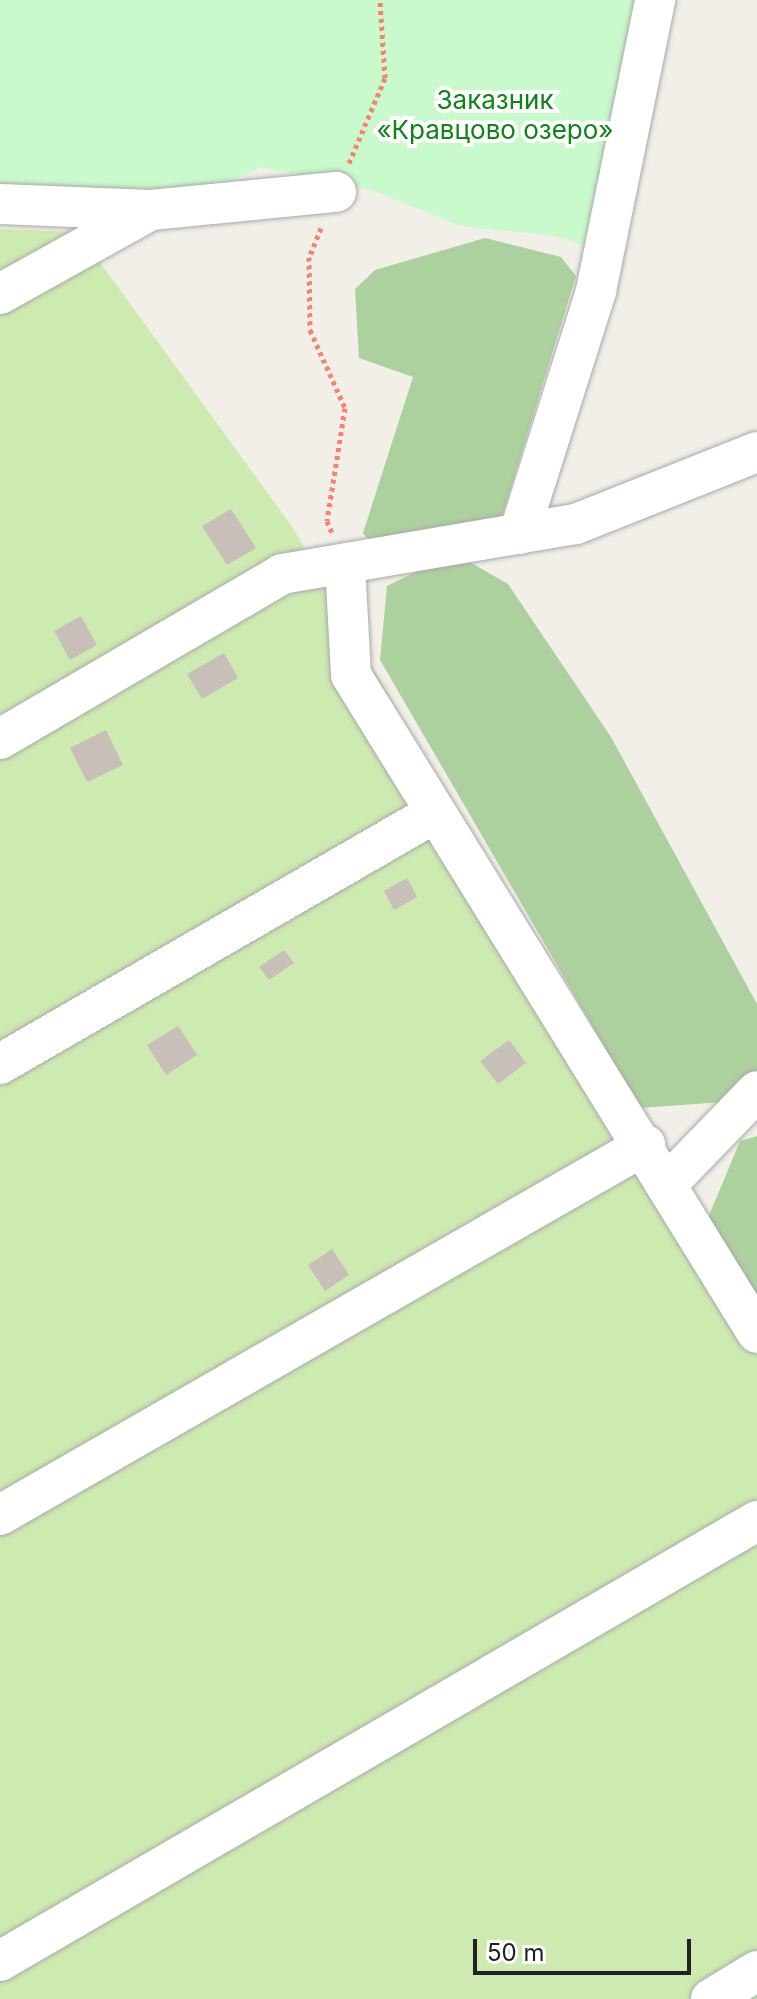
<!DOCTYPE html>
<meta charset="utf-8">
<style>
body{margin:0}
#map{position:relative;width:757px;height:1999px;overflow:hidden;background:#f2efe9;font-family:Inter,sans-serif}
div>[style]{position:absolute}
[style*='--x']{left:calc(var(--x)*1px);top:calc(var(--y)*1px);width:calc(var(--w)*1px);rotate:calc(var(--a)*1deg)}
.grass>*{inset:0;background:#cdebb0}
.forest>*{inset:0;background:#add19e}
.park>*{inset:0;background:#c8facc}
.building>*{inset:0;background:#c7bfb8}
.path>*{height:5px;margin-top:-2.5px;transform-origin:0;background:repeating-linear-gradient(90deg,#fa8072 0 4px,transparent 0 8px)}
.roads{filter:drop-shadow(0 0 2px #a9a9a9) drop-shadow(0 0 2px #a9a9a9)}
.minor>*{height:40px;margin:-20px;padding:0 20px;transform-origin:20px;border-radius:20px;background:#fff}
span{translate:-50% -50%;white-space:nowrap;text-align:center;line-height:1.15;-webkit-text-stroke:8px #fff;paint-order:stroke}
.park-label{font-size:26px;color:#0c8416}
.scale{position:absolute;left:473px;top:1939px;width:218px;height:36px;box-sizing:border-box;border:4px solid #222;border-top:0;padding-left:10px;font-size:24px;line-height:28px;white-space:nowrap;color:#222;-webkit-text-stroke:6px #fff;paint-order:stroke}
</style>
<div id="map">
<div class="grass">
<div style="clip-path:polygon(0 229px,78px 232px,293px 528px,757px 1340px,757px 1999px,0 1999px)"></div>
</div>
<div class="forest">
<div style="clip-path:polygon(485px 238px,561px 257px,576px 276px,500px 523px,373px 545px,363px 533px,413px 377px,359px 358px,355px 289px,375px 270px)"></div>
<div style="clip-path:polygon(454px 553px,508px 584px,611px 737px,757px 1004px,757px 1084px,723px 1102px,640px 1108px,380px 660px,387px 586px)"></div>
<div style="clip-path:polygon(757px 1136px,757px 1303px,708px 1218px,740px 1141px)"></div>
</div>
<div class="park">
<div style="clip-path:polygon(0 0,636px 0,585px 246px,555px 236px,461px 226px,371px 190px,261px 167px,164px 213px,0 187px)"></div>
</div>
<div class="building">
<div style="clip-path:polygon(231px 509px,256px 548px,227px 565px,202px 526px)"></div>
<div style="clip-path:polygon(81px 616px,97px 645px,70px 660px,54px 631px)"></div>
<div style="clip-path:polygon(224px 653px,238px 678px,202px 699px,187px 674px)"></div>
<div style="clip-path:polygon(106px 730px,123px 765px,87px 782px,70px 748px)"></div>
<div style="clip-path:polygon(407px 878px,417px 897px,394px 910px,384px 891px)"></div>
<div style="clip-path:polygon(284px 950px,294px 963px,269px 980px,259px 967px)"></div>
<div style="clip-path:polygon(178px 1026px,197px 1055px,166px 1075px,147px 1045px)"></div>
<div style="clip-path:polygon(509px 1040px,526px 1063px,498px 1084px,480px 1061px)"></div>
<div style="clip-path:polygon(332px 1249px,349px 1275px,325px 1291px,308px 1265px)"></div>
</div>
<div class="path">
<div style="--x:349;--y:163;--w:92;--a:-67"></div>
<div style="--x:385;--y:78;--w:78;--a:-93.7"></div>
<div style="--x:321;--y:228;--w:31;--a:112"></div>
<div style="--x:309;--y:257;--w:73;--a:89.2"></div>
<div style="--x:310;--y:330;--w:85;--a:65.8"></div>
<div style="--x:345;--y:408;--w:114;--a:99.1"></div>
<div style="--x:327;--y:521;--w:13;--a:67"></div>
</div>
<div class="roads">
<div class="minor">
<div style="--x:0;--y:204;--w:151;--a:2.3"></div>
<div style="--x:151;--y:210;--w:186;--a:-5.6"></div>
<div style="--x:0;--y:294;--w:173;--a:-29.1"></div>
<div style="--x:519;--y:534;--w:255;--a:-72.4"></div>
<div style="--x:596;--y:291;--w:297;--a:-78.5"></div>
<div style="--x:345;--y:564;--w:111;--a:86.9"></div>
<div style="--x:351;--y:675;--w:773;--a:58.32"></div>
<div style="--x:0;--y:739;--w:327;--a:-30.3"></div>
<div style="--x:282;--y:574;--w:298;--a:-9.7"></div>
<div style="--x:576;--y:524;--w:195;--a:-21.7"></div>
<div style="--x:0;--y:1064;--w:499;--a:-30"></div>
<div style="--x:667;--y:1184;--w:129;--a:-45.9"></div>
<div style="--x:0;--y:1515;--w:744;--a:-29.84"></div>
<div style="--x:0;--y:1961;--w:876;--a:-30.17"></div>
<div style="--x:711;--y:1999;--w:54;--a:-31.3"></div>
</div>
</div>
<div class="park-label">
<span style="left:495px;top:115px">Заказник<br>«Кравцово озеро»</span>
</div>
<div class="scale">50 m</div>
</div>
